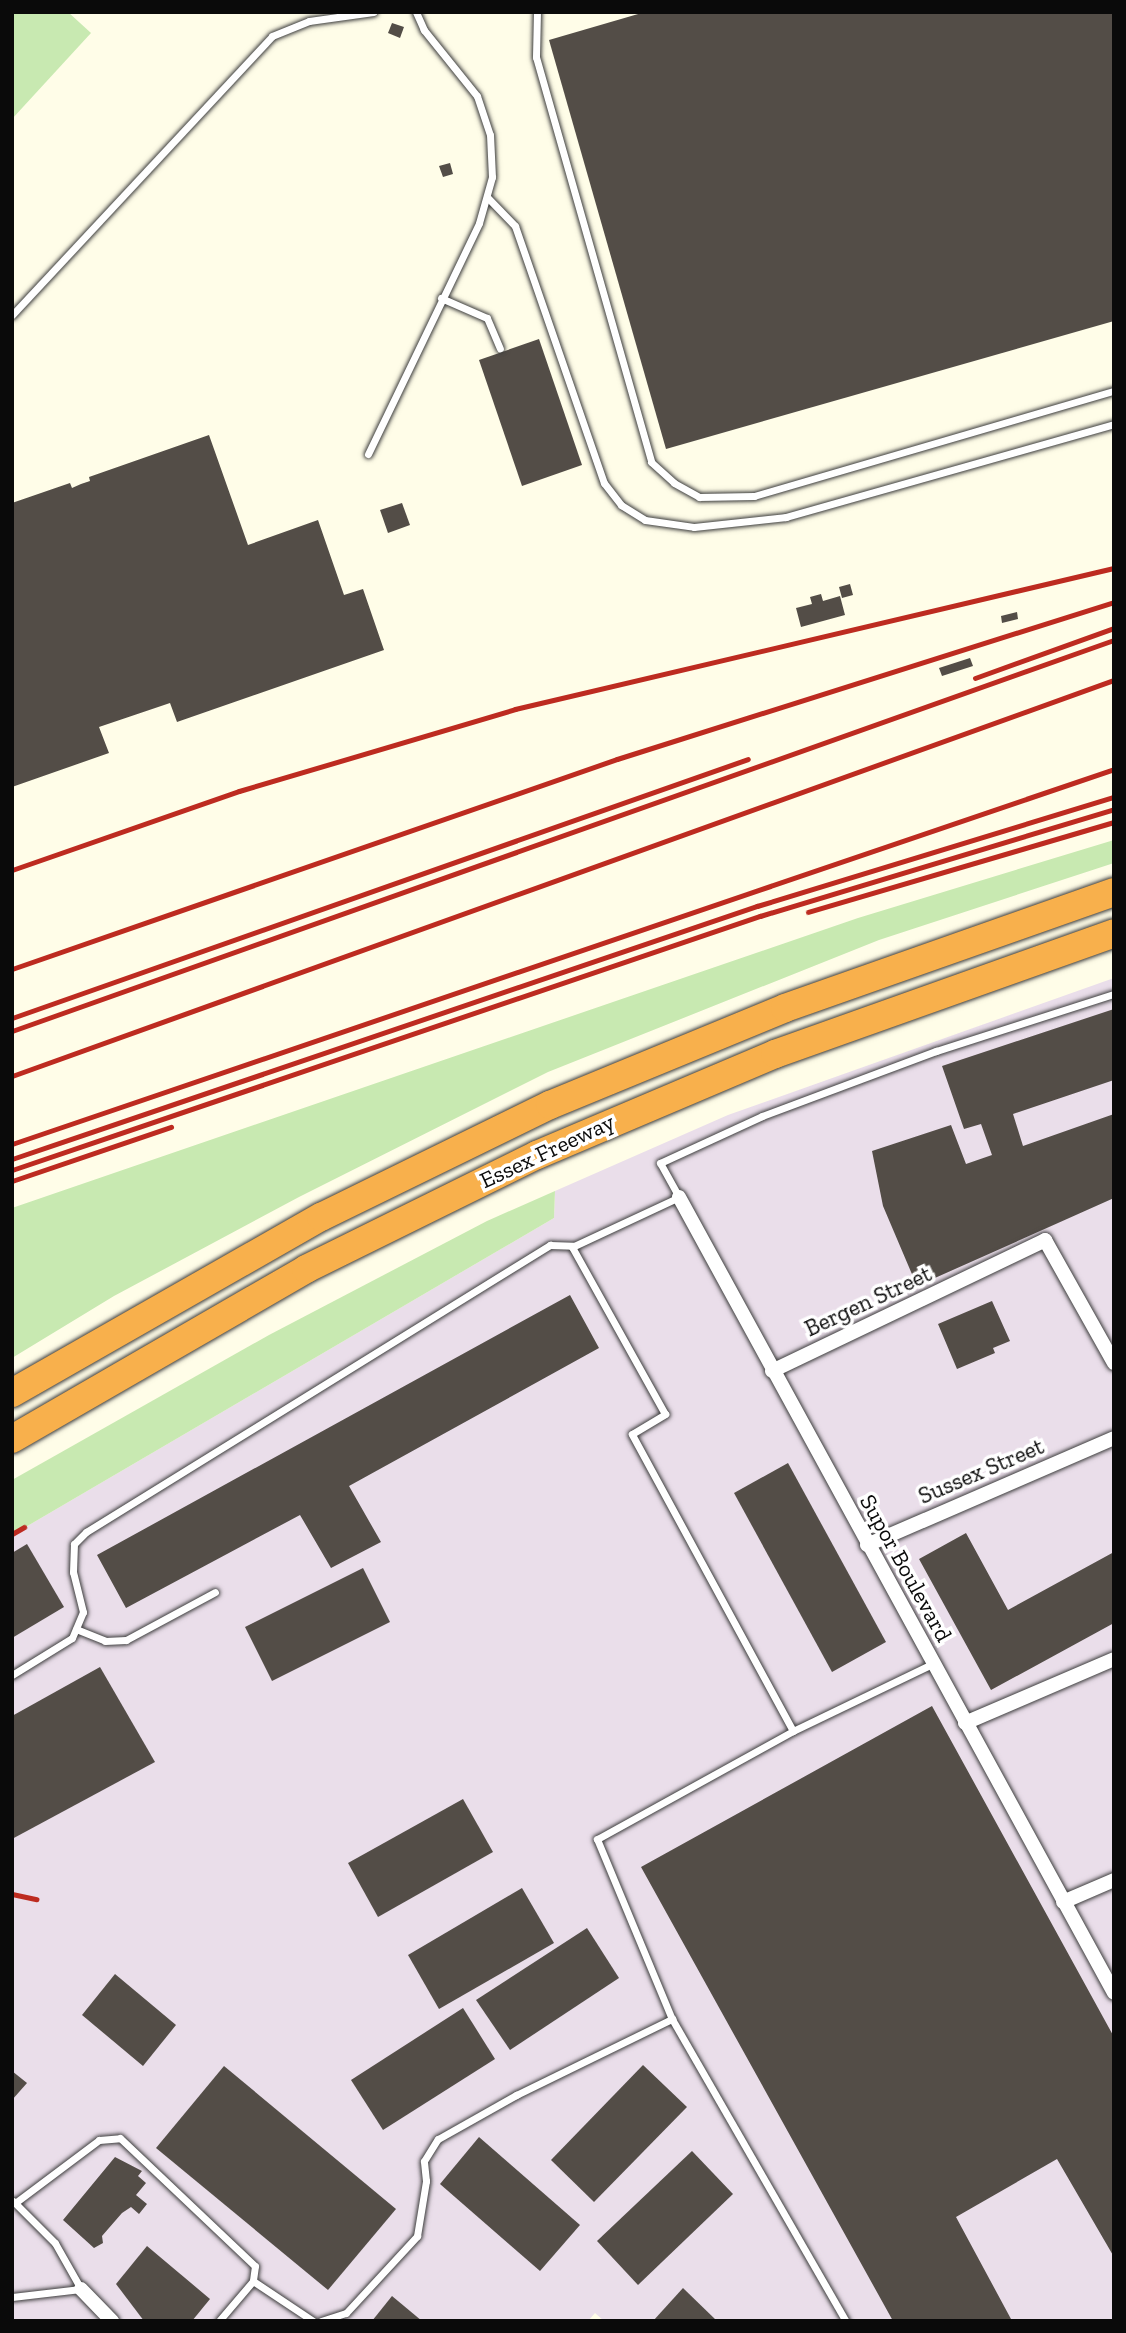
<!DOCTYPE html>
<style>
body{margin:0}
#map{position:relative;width:1126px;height:2333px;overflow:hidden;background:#fffde8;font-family:"Zilla Slab",serif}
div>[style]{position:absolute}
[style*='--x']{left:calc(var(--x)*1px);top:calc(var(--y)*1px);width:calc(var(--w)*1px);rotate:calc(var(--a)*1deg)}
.industrial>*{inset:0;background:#eadeea}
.green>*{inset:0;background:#c8e9b1}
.building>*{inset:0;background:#534d47}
.roads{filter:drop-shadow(0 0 2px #3d3d3d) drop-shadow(0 0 2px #3d3d3d)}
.lane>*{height:7px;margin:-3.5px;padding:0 3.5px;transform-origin:3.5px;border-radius:3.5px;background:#fff}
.street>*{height:14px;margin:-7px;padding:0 7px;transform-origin:7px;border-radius:7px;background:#fff}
.highway>*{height:28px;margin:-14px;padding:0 14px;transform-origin:14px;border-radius:14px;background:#f8b04c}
.rail>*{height:5px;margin:-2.5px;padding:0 2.5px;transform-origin:2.5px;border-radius:2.5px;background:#bd2b20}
span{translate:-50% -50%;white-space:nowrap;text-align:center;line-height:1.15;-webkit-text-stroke:7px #fff;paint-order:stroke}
.street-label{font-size:23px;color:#0a0a0a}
.frame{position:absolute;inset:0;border:14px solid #0a0a0a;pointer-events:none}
</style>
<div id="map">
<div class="industrial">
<div style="clip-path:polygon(1114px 978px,1114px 2321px,604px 2321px,595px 2313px,588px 2321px,12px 2321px,12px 1535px,554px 1218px,555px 1191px,728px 1115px)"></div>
</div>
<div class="green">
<div style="clip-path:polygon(12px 12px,68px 12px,91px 33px,12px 119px)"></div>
<div style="clip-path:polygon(1114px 840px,1114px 863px,879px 940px,548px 1072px,299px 1197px,114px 1296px,12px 1358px,12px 1208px,858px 918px)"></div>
<div style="clip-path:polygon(555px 1191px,554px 1218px,12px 1535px,12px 1480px,269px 1335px,487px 1221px)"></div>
</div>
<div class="building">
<div style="clip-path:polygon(645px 12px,1114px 12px,1114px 321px,666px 449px,549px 40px)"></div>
<div style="clip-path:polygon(392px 23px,404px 27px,400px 38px,388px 33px)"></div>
<div style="clip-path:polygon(450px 163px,453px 174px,443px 177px,439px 166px)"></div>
<div style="clip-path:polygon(539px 339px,582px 465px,522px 486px,479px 360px)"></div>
<div style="clip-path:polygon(209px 435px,248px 545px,318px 520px,344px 595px,363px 589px,384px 650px,177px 722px,170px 703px,99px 727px,109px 753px,12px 787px,12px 503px,70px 483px,72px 488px,81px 484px,90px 481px,89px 477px)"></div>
<div style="clip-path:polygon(402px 503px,410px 525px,388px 533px,380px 510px)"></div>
<div style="clip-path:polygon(850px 584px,853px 595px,842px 598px,839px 587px)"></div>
<div style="clip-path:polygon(821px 594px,823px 601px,840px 596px,845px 615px,801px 627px,796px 608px,812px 604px,810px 597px)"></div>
<div style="clip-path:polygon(1017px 612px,1018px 619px,1002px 623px,1001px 616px)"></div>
<div style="clip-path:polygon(970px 658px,973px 666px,942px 676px,939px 668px)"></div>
<div style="clip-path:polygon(1114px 1009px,1114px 1080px,1013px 1114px,1023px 1146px,1114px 1114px,1114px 1198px,917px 1286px,883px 1206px,872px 1151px,951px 1125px,966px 1164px,992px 1155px,981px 1124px,964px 1129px,942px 1066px)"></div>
<div style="clip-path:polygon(570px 1295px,599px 1348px,349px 1486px,381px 1542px,331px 1568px,300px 1515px,126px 1608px,97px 1555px)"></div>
<div style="clip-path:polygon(992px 1301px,1010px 1341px,993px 1348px,995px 1353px,957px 1369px,938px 1324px)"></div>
<div style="clip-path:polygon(788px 1463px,886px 1642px,832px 1672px,734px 1493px)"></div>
<div style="clip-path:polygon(966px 1533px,1008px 1610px,1114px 1552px,1114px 1623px,991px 1690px,919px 1559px)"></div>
<div style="clip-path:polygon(27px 1544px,64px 1607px,12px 1638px,12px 1553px)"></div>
<div style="clip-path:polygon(363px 1568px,390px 1622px,272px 1681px,245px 1627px)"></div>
<div style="clip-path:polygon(100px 1667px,155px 1762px,12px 1839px,12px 1716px)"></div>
<div style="clip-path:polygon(932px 1706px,1114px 2037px,1114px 2257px,1057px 2159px,956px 2217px,1011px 2319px,1007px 2321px,893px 2321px,641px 1867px)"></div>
<div style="clip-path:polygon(463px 1799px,493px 1852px,378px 1917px,348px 1863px)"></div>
<div style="clip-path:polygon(522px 1888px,554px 1943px,439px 2009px,408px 1955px)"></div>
<div style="clip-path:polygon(587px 1928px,619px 1978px,510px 2050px,476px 2000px)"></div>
<div style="clip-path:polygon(115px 1974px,176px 2025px,143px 2066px,82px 2015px)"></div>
<div style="clip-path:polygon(463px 2008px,495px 2059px,383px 2130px,351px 2080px)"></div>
<div style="clip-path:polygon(643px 2065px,687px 2107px,594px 2202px,551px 2160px)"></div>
<div style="clip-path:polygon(224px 2066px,396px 2209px,328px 2290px,156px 2148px)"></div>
<div style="clip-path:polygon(12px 2071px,27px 2083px,12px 2100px)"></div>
<div style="clip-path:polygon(479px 2137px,580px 2225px,540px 2271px,440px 2184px)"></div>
<div style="clip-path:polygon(692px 2151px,733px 2194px,638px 2285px,597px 2241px)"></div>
<div style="clip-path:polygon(115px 2157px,142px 2171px,138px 2176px,146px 2183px,136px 2195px,147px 2204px,139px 2214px,131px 2207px,122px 2213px,102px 2236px,103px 2243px,94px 2248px,63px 2220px)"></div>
<div style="clip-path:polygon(147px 2246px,210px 2299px,192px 2321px,144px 2321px,116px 2284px)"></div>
<div style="clip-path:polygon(683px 2288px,717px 2321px,653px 2321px)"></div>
<div style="clip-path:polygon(392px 2296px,422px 2321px,372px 2321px)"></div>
</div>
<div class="roads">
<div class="lane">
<div style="--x:537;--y:12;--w:45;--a:91.3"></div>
<div style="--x:536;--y:57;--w:421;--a:74.1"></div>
<div style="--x:651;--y:462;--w:31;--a:42"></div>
<div style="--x:674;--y:483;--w:29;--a:29"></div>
<div style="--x:699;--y:497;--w:55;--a:-1"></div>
<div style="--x:754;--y:496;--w:375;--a:-16.3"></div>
<div style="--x:488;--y:198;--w:39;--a:46"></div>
<div style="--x:515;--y:226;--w:272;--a:70.9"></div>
<div style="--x:604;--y:483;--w:28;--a:52"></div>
<div style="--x:621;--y:505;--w:28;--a:32"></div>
<div style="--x:645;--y:520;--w:49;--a:8.1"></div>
<div style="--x:694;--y:527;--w:93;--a:-6.2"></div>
<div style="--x:786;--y:517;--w:341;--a:-15.8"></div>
<div style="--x:441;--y:298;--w:50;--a:23.5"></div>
<div style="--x:487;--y:318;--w:33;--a:67"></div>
<div style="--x:12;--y:315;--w:381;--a:-47"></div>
<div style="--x:272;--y:36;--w:40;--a:-22"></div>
<div style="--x:309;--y:21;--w:65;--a:-8"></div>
<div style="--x:368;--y:454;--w:256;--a:-64.3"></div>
<div style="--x:479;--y:223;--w:48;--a:-74.2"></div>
<div style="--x:492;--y:177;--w:42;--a:-92.7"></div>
<div style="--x:490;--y:135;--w:41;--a:-108.4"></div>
<div style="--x:477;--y:96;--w:85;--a:-128.8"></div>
<div style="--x:424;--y:30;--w:20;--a:-114"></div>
<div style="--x:76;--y:1629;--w:31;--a:22"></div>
<div style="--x:105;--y:1641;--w:21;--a:-3"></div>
<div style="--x:126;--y:1640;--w:101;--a:-28.3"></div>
<div style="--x:932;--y:1664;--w:154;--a:154.3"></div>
<div style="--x:793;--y:1731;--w:338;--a:-118.5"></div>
<div style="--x:632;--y:1434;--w:39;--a:-31"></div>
<div style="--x:665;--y:1414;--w:191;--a:-119.1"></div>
<div style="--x:572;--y:1247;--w:118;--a:-25"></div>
<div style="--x:679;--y:1197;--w:39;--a:-119"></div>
<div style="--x:660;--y:1163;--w:112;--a:-24.7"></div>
<div style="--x:762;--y:1116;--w:186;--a:-20.5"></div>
<div style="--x:936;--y:1051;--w:187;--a:-17.8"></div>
<div style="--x:12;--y:1675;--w:70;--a:-31.7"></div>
<div style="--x:72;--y:1638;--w:28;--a:-67"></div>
<div style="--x:83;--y:1612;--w:41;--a:-104"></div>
<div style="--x:73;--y:1572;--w:28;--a:-88"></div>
<div style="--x:74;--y:1544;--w:17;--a:-45"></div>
<div style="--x:86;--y:1532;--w:546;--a:-31.74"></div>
<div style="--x:550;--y:1245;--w:23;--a:2"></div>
<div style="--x:793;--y:1731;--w:224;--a:151.1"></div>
<div style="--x:597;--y:1839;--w:195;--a:67.4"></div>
<div style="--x:672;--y:2019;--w:349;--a:60.1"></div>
<div style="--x:15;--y:2203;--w:105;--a:-36.9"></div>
<div style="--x:99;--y:2140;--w:21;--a:-5"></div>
<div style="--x:120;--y:2138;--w:186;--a:43.5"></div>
<div style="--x:255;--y:2266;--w:15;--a:98"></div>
<div style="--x:253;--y:2281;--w:52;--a:130.4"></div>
<div style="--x:253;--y:2281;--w:72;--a:33.7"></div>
<div style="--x:12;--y:2297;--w:69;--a:-6.6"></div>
<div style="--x:81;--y:2289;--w:53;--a:-119.5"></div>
<div style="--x:55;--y:2243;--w:59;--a:-135"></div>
<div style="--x:321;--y:2321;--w:26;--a:-18"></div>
<div style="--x:346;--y:2313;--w:105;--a:-47.3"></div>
<div style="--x:417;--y:2236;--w:56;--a:-80.7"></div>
<div style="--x:426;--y:2181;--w:20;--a:-96"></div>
<div style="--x:424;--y:2161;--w:26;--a:-58"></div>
<div style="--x:438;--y:2139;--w:90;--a:-29.4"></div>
<div style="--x:516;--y:2095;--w:174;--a:-26"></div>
</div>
<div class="street">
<div style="--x:679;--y:1197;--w:907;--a:61.34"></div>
<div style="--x:772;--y:1371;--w:303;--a:-25.6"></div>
<div style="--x:1045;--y:1240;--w:141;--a:60.7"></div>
<div style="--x:867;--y:1545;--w:269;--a:-23.4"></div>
<div style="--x:965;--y:1723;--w:162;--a:-23.2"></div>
<div style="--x:1063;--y:1902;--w:56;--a:-23.3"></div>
<div style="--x:81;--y:2289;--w:45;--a:45.9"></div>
</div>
<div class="highway">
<div style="--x:12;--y:1393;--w:356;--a:-29.7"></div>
<div style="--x:321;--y:1217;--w:255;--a:-26.1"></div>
<div style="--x:550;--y:1105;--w:254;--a:-22.4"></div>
<div style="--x:785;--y:1008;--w:349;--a:-19.4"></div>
<div style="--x:12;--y:1439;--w:340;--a:-30"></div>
<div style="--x:306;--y:1269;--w:258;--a:-26.3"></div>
<div style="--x:537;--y:1155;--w:259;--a:-23"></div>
<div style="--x:775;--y:1054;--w:360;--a:-19.6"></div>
</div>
</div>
<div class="rail">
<div style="--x:975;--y:678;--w:148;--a:-19.8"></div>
<div style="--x:12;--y:870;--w:240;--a:-19.2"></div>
<div style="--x:239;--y:791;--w:288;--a:-16.5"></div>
<div style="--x:515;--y:709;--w:615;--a:-13.25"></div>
<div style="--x:808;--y:912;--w:319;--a:-16.4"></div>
<div style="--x:12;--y:969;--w:640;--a:-19.14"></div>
<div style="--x:617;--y:759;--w:521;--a:-17.53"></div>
<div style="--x:12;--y:1018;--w:780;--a:-19.39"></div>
<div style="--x:12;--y:1031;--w:1169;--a:-19.54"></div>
<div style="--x:12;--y:1076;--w:1171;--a:-19.77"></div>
<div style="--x:12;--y:1144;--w:1164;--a:-18.79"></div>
<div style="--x:12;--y:1159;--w:787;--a:-18.76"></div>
<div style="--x:757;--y:906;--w:373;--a:-17"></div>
<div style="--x:12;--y:1170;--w:790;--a:-18.76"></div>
<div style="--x:760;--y:916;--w:370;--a:-16.8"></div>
<div style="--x:12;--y:1181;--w:168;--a:-18.8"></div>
<div style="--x:12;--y:1534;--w:14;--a:-30"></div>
<div style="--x:12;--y:1894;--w:25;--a:12"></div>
</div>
<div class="street-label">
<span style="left:547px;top:1151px;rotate:-25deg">Essex Freeway</span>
<span style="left:868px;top:1301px;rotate:-25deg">Bergen Street</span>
<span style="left:981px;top:1471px;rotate:-23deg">Sussex Street</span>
<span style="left:906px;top:1568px;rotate:61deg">Supor Boulevard</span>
</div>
<div class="frame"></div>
</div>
